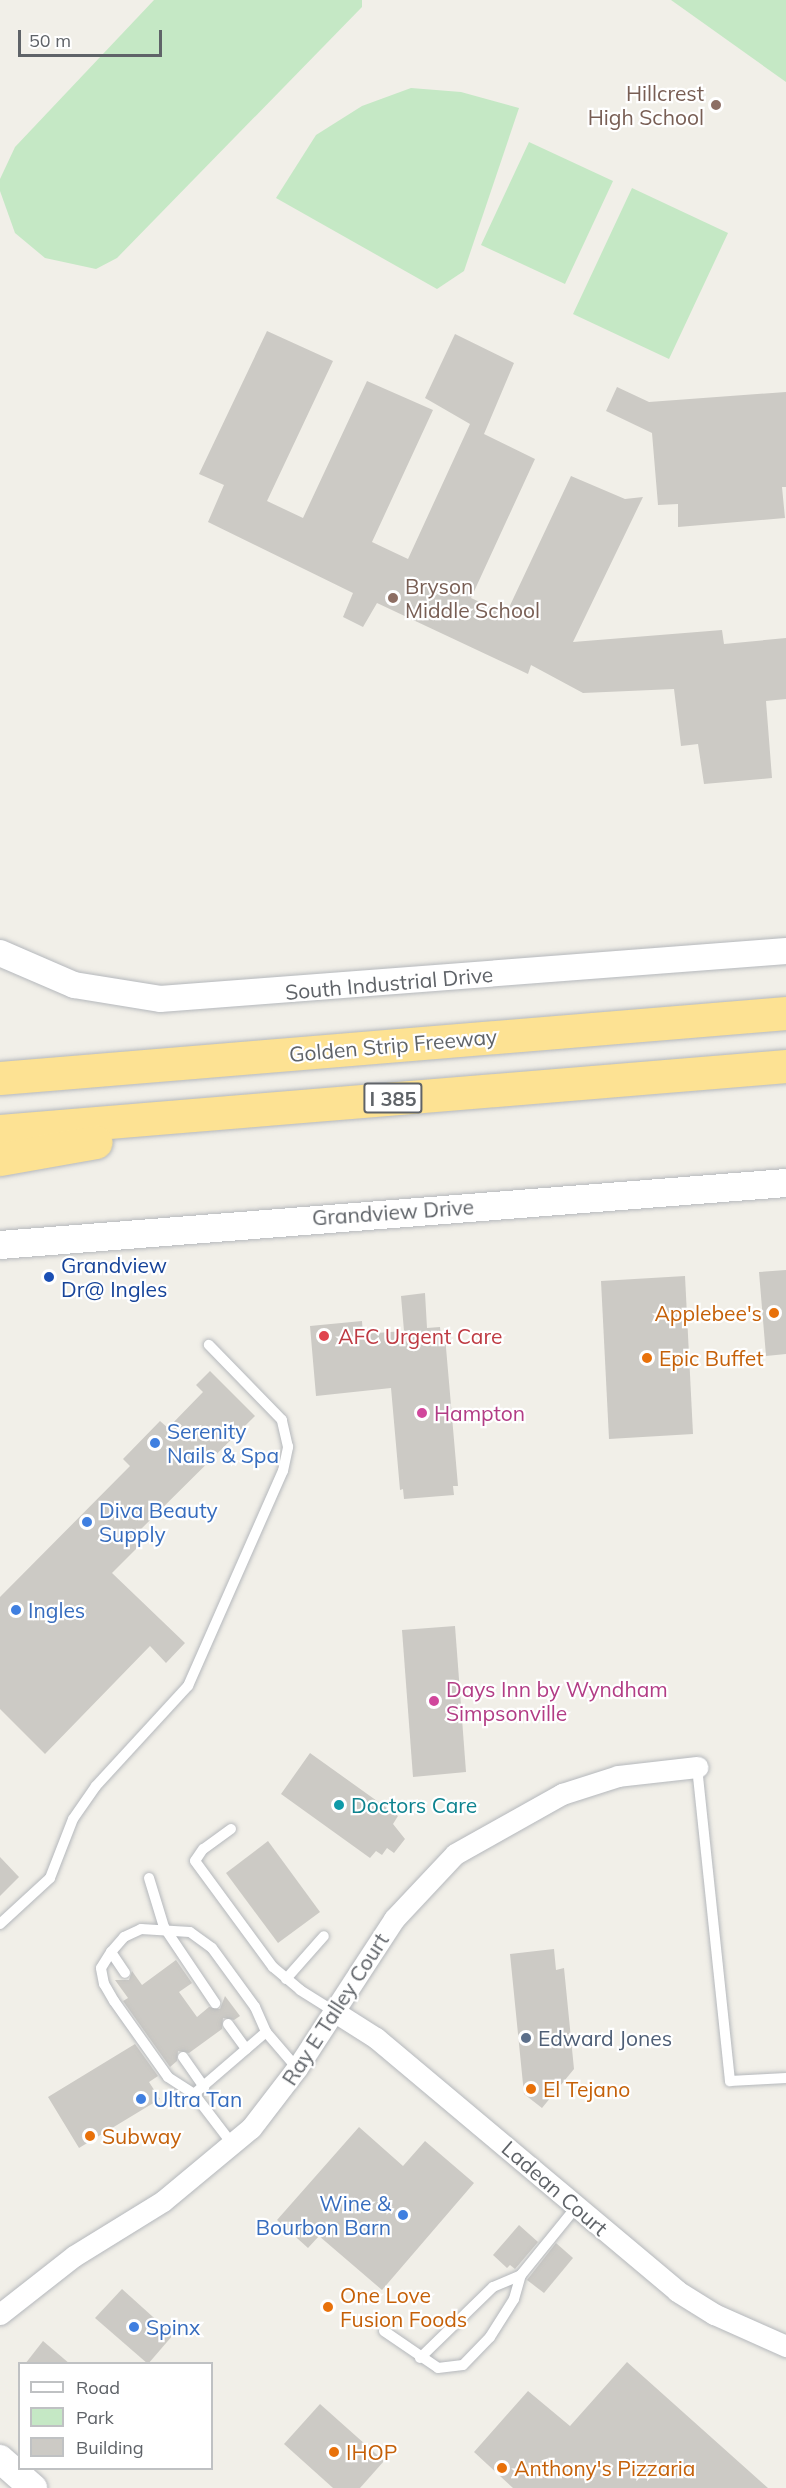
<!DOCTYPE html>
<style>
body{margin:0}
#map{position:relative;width:786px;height:2488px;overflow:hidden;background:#f1efe8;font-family:Mulish,sans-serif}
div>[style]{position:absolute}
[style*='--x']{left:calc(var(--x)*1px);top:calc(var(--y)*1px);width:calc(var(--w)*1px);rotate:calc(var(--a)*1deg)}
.green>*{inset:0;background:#c5e8c5}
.building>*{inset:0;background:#cccac5}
.roads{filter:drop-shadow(0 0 2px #b5b8bc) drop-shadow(0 0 2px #b5b8bc)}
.service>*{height:10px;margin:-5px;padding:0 5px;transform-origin:5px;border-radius:5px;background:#fff}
.minor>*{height:21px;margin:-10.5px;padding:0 10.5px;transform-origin:10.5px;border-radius:10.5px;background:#fff}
.tertiary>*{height:26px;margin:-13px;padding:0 13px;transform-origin:13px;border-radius:13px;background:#fff}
.secondary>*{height:28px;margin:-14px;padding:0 14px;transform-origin:14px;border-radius:14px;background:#fff}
.motorway>*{height:33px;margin:-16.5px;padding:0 16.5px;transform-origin:16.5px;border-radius:16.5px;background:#fde293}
.dots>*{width:16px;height:16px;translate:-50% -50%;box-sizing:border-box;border:3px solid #fff;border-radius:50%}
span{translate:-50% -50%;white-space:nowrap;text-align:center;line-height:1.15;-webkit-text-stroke:4.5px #fff;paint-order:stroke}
.shield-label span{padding:2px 4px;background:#fff;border:2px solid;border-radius:4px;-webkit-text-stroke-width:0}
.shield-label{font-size:20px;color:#5f6368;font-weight:700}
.education-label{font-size:21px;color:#785e54}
.right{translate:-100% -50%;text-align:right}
.left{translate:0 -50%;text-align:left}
.street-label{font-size:21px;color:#5f6368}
.transit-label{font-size:21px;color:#164399}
.food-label{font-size:21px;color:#c56008}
.health-label{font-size:21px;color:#be3a42}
.hotel-label{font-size:21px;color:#b23c85}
.shop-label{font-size:21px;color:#366cbe}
.culture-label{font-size:21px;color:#0d838f}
.service-label{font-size:21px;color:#4e5e75}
.legend{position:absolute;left:18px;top:2362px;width:195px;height:108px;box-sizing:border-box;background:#fff;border:2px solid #bfc1c3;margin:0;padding:8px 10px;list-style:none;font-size:18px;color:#5f6368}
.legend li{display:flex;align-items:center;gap:12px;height:30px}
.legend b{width:30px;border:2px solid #bfc1c3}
.scale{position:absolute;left:18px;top:30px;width:144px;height:27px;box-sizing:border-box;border:3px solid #5f6368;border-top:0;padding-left:8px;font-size:18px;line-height:21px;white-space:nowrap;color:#5f6368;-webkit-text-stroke:4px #fff;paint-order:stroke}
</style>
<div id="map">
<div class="green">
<div style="clip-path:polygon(154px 0,362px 0,362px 7px,117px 258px,96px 269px,45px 258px,15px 233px,0 191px,0 179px,15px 147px)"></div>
<div style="clip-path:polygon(671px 0,786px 0,786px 82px)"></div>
<div style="clip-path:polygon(411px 88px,461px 92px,519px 108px,464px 271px,437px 289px,276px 198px,316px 135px,362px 106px)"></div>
<div style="clip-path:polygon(529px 142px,613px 181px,565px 284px,481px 245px)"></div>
<div style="clip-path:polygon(632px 188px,728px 233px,669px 359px,573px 314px)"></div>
</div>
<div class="building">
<div style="clip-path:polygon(267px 331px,333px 361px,267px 501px,303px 518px,367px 381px,433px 410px,372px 542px,408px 559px,470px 424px,425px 398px,455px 334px,514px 363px,484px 434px,535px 459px,471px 598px,506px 614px,571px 476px,625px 499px,643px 497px,573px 642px,722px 630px,724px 644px,786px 638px,786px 699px,766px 701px,772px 778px,704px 784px,698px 744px,681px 746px,674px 689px,583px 693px,531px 665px,528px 674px,377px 603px,363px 627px,343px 617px,353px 593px,208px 522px,224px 485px,199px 474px)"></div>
<div style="clip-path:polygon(617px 387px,649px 402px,786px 392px,786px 487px,782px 487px,785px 518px,678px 527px,678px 504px,658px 505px,652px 433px,606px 411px)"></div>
<div style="clip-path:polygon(786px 1270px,786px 1354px,766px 1356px,759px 1272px)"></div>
<div style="clip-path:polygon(685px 1276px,693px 1434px,609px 1439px,601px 1281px)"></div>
<div style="clip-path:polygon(425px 1293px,427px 1328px,440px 1327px,441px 1337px,445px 1336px,458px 1486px,453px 1486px,454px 1495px,404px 1499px,403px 1489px,400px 1490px,391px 1388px,316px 1396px,310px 1326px,362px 1321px,363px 1334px,404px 1331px,401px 1296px)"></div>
<div style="clip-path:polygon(210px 1371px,255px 1416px,131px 1539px,138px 1547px,112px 1573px,185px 1643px,166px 1663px,150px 1646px,45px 1754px,0 1709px,0 1597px,130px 1466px,123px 1459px,160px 1421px,168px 1428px,203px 1392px,196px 1385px)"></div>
<div style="clip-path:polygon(455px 1626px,466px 1772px,413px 1777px,402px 1630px)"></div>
<div style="clip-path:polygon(310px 1753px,398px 1816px,393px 1824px,405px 1839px,394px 1853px,387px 1848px,382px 1855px,376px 1851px,370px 1858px,281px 1794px)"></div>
<div style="clip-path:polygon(268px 1841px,320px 1912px,278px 1943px,226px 1873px)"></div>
<div style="clip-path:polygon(0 1857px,19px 1877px,0 1896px)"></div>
<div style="clip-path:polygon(554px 1949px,556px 1970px,564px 1968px,574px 2069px,542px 2108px,524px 2094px,510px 1954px)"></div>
<div style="clip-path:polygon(176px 1960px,192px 1983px,179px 1992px,197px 2017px,209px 2007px,220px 2009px,225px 1996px,240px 2016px,234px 2020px,223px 2018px,222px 2029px,189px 2053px,178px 2051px,177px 2061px,170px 2067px,123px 2001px,128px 1998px,115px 1980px,129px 1980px,132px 1971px,142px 1985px)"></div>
<div style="clip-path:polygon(135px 2044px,158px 2076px,149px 2082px,160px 2099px,79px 2148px,48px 2097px)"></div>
<div style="clip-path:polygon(359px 2127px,403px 2166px,425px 2141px,474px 2183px,382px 2290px,319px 2236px,308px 2248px,277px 2220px)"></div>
<div style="clip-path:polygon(519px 2225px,538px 2242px,515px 2269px,510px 2265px,507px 2268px,493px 2255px)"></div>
<div style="clip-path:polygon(556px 2243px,573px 2258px,544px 2293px,527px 2280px)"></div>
<div style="clip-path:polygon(122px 2289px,173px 2335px,148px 2364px,95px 2318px)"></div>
<div style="clip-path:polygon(43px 2341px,70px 2364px,25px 2364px)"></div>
<div style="clip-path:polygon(627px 2362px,768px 2488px,513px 2488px,474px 2452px,528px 2391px,570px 2426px)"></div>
<div style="clip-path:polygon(320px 2404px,384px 2461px,360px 2488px,333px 2488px,284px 2444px)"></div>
</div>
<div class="roads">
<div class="service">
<div style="--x:697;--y:1767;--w:316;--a:84"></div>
<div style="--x:730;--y:2081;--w:56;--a:-3.1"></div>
<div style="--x:231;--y:1829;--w:34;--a:144"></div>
<div style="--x:203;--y:1849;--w:14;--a:124"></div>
<div style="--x:195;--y:1861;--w:132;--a:53.7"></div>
<div style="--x:273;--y:1967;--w:35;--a:40"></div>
<div style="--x:300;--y:1990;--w:41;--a:32.2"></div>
<div style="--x:149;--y:1878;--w:51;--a:73"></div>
<div style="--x:164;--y:1927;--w:92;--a:56.1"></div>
<div style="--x:0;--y:1924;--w:68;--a:-42.6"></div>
<div style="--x:50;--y:1878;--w:63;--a:-68.7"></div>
<div style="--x:73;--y:1819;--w:40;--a:-55.1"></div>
<div style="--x:96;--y:1786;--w:136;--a:-47.4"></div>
<div style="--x:188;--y:1686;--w:235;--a:-66.2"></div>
<div style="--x:283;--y:1471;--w:25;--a:-78"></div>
<div style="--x:288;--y:1447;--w:28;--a:-103"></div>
<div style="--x:282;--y:1420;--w:105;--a:-134.2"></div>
<div style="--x:111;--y:1952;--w:25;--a:56"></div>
<div style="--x:286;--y:1979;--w:57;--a:-48.5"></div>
<div style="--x:228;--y:2024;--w:31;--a:54"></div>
<div style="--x:183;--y:2057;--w:37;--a:55"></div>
<div style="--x:194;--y:2094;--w:95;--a:-40.7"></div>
<div style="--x:233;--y:2145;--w:64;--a:-127.4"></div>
<div style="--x:194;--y:2094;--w:31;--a:-147"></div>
<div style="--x:168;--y:2077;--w:93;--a:-125.4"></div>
<div style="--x:114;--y:2001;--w:20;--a:-120"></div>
<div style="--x:104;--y:1984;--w:16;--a:-101"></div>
<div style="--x:101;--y:1968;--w:19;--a:-58"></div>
<div style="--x:111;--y:1952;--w:20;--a:-49"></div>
<div style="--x:124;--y:1937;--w:19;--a:-25"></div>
<div style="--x:141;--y:1929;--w:49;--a:3.5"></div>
<div style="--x:190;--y:1932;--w:27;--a:36"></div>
<div style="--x:212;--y:1948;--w:73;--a:53.9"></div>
<div style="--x:255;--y:2007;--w:27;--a:66"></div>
<div style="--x:266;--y:2032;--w:48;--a:49.3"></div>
<div style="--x:384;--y:2331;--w:65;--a:34.4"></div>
<div style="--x:438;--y:2368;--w:25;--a:-7"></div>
<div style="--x:463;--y:2365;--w:39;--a:-46"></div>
<div style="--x:490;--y:2337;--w:45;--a:-57.7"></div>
<div style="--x:514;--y:2299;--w:25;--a:-74"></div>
<div style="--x:521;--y:2275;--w:89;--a:-50.9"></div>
<div style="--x:420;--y:2358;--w:102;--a:-44.2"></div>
<div style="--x:493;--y:2287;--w:30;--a:-23"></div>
</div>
<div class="minor">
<div style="--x:335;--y:2012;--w:49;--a:32.4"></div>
<div style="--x:376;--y:2038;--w:393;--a:40"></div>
<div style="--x:677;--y:2291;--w:44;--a:31.9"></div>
<div style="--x:714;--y:2314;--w:79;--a:24"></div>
<div style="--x:0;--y:2314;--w:94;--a:-38.1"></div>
<div style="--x:74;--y:2256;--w:105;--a:-31.7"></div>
<div style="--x:163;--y:2201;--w:114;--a:-39.7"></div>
<div style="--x:251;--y:2128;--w:76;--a:-52.5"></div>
<div style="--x:297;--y:2068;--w:178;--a:-56.9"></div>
<div style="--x:394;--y:1919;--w:89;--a:-46.8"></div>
<div style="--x:455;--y:1854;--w:123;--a:-29.3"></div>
<div style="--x:562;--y:1794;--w:59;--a:-17.8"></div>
<div style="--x:618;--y:1776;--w:80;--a:-6.5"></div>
</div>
<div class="tertiary">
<div style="--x:0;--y:953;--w:81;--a:23.4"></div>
<div style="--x:74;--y:985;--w:87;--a:9.2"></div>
<div style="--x:160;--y:999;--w:628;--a:-4.38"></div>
</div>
<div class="secondary">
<div style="--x:0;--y:1245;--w:788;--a:-4.51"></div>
<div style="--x:0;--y:2459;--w:44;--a:41.3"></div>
</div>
<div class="motorway">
<div style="--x:0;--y:1078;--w:789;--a:-4.73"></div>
<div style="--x:0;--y:1131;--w:789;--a:-4.73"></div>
<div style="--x:0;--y:1159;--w:97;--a:-10"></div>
</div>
</div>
<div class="dots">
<div style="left:716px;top:105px;background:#8d6e63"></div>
<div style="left:393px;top:598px;background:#8d6e63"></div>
<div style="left:49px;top:1277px;background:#1a4fb4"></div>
<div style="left:774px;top:1313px;background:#e8710a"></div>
<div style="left:324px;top:1336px;background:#e0444e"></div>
<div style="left:647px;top:1358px;background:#e8710a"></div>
<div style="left:422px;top:1413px;background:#d1479c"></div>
<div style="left:155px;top:1443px;background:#3f7fe0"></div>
<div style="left:87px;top:1522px;background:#3f7fe0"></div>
<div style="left:16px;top:1610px;background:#3f7fe0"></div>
<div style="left:434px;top:1701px;background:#d1479c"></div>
<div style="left:339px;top:1805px;background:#0f9aa8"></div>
<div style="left:526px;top:2038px;background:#5c6f8a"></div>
<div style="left:531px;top:2089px;background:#e8710a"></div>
<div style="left:141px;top:2099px;background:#3f7fe0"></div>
<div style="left:90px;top:2136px;background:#e8710a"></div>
<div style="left:403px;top:2215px;background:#3f7fe0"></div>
<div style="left:328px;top:2307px;background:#e8710a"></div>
<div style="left:134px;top:2327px;background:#3f7fe0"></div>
<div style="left:334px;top:2452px;background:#e8710a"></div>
<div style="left:502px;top:2468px;background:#e8710a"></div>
</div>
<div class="shield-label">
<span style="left:393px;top:1098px">I 385</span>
</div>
<div class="education-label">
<span class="right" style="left:704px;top:105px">Hillcrest<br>High School</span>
<span class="left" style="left:405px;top:598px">Bryson<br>Middle School</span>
</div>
<div class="street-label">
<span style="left:389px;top:983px;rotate:-5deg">South Industrial Drive</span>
<span style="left:393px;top:1045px;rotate:-5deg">Golden Strip Freeway</span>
<span style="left:393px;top:1212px;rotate:-4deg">Grandview Drive</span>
<span style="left:335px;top:2009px;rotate:-57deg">Ray E Talley Court</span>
<span style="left:555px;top:2188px;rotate:41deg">Ladean Court</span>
</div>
<div class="transit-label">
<span class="left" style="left:61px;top:1277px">Grandview<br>Dr@ Ingles</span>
</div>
<div class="food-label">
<span class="right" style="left:762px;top:1313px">Applebee's</span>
<span class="left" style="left:659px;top:1358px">Epic Buffet</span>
<span class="left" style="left:543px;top:2089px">El Tejano</span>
<span class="left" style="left:102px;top:2136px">Subway</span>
<span class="left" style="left:340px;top:2307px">One Love<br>Fusion Foods</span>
<span class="left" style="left:346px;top:2452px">IHOP</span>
<span class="left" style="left:514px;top:2468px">Anthony's Pizzaria</span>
</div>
<div class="health-label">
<span class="left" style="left:338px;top:1336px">AFC Urgent Care</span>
</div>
<div class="hotel-label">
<span class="left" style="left:434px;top:1413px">Hampton</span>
<span class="left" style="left:446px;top:1701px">Days Inn by Wyndham<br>Simpsonville</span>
</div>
<div class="shop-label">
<span class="left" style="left:167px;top:1443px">Serenity<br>Nails &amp; Spa</span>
<span class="left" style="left:99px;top:1522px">Diva Beauty<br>Supply</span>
<span class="left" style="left:28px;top:1610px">Ingles</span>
<span class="left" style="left:153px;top:2099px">Ultra Tan</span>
<span class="right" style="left:391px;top:2215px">Wine &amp;<br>Bourbon Barn</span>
<span class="left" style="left:146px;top:2327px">Spinx</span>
</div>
<div class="culture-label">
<span class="left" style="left:351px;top:1805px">Doctors Care</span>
</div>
<div class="service-label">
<span class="left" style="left:538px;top:2038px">Edward Jones</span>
</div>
<ul class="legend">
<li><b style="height:8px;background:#fff"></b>Road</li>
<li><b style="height:16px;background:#c5e8c5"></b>Park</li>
<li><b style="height:16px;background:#cccac5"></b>Building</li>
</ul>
<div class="scale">50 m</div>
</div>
